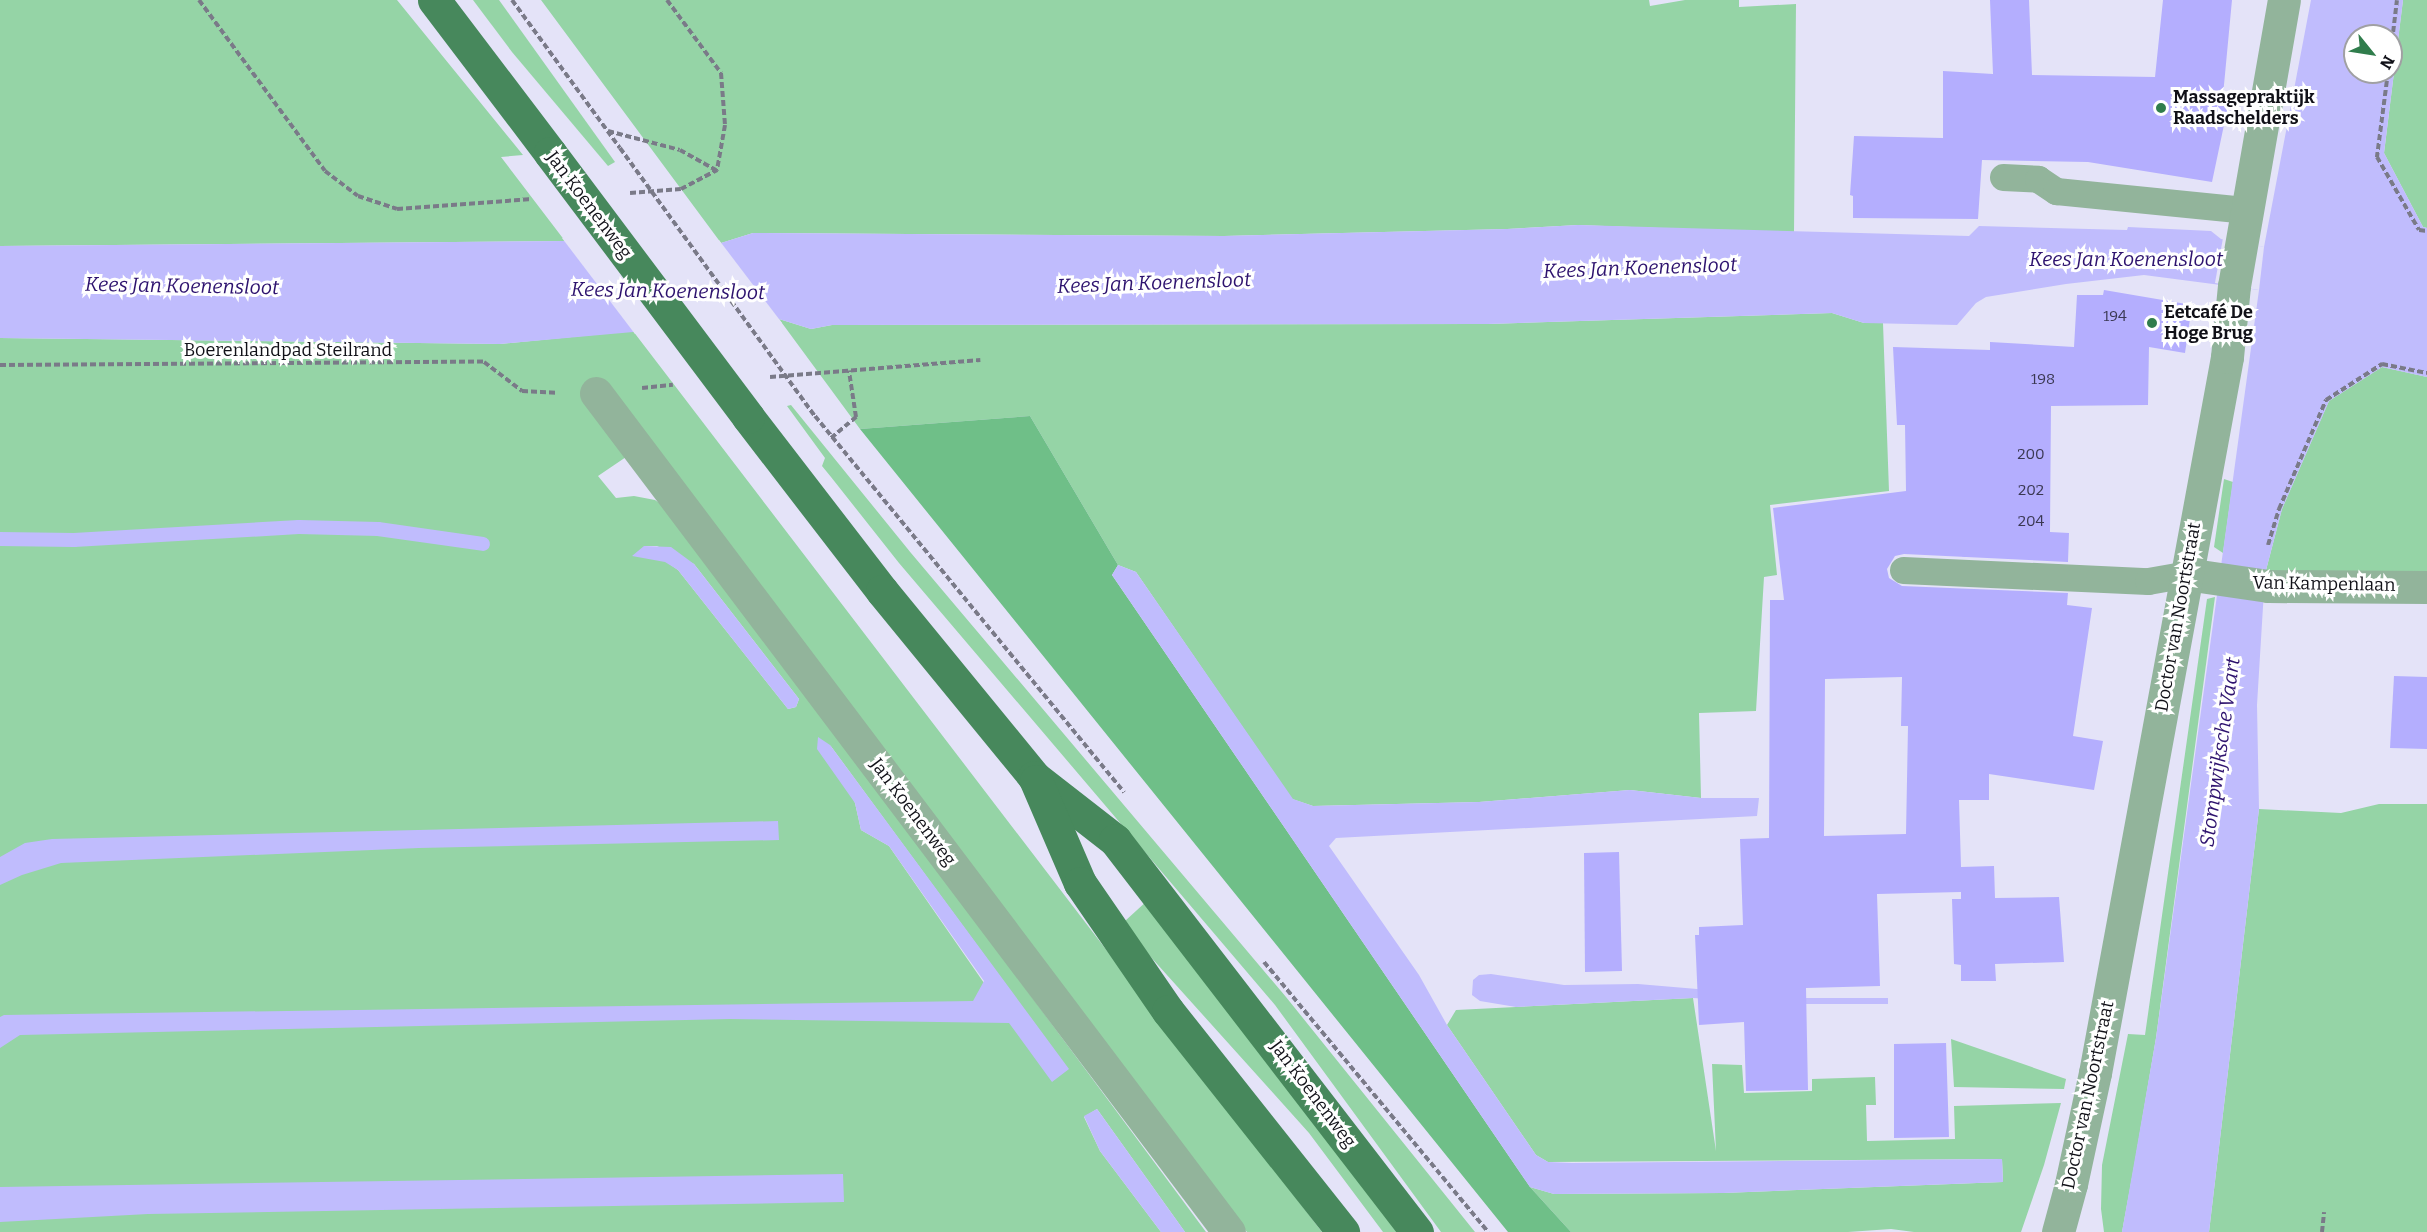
<!DOCTYPE html>
<meta charset="utf-8">
<style>
body{margin:0}
#map{position:relative;width:2427px;height:1232px;overflow:hidden;background:#e4e3f8;font-family:Bitter,serif}
div>[style]{position:absolute}
[style*='--x']{left:calc(var(--x)*1px);top:calc(var(--y)*1px);width:calc(var(--w)*1px);rotate:calc(var(--a)*1deg)}
.green>*{inset:0;background:#95d4a6}
.forest>*{inset:0;background:#6fbf88}
.water>*{inset:0;background:#c0bcfd}
.pier>*{inset:0;background:#e4e3f8}
.stream>*{height:14px;margin:-7px;padding:0 7px;transform-origin:7px;border-radius:7px;background:#c0bcfd}
.building>*{inset:0;background:#b4aefe}
.path>*{height:4px;margin-top:-2px;transform-origin:0;background:repeating-linear-gradient(90deg,#7a7a88 0 6px,transparent 0 9px)}
.lane>*{height:27px;margin:-13.5px;padding:0 13.5px;transform-origin:13.5px;border-radius:13.5px;background:#92b49b}
.street>*{height:33px;margin:-16.5px;padding:0 16.5px;transform-origin:16.5px;border-radius:16.5px;background:#92b49b}
.primary>*{height:33px;margin:-16.5px;padding:0 16.5px;transform-origin:16.5px;border-radius:16.5px;background:#47885c}
.path-bridge>*{height:4px;margin-top:-2px;transform-origin:0;background:repeating-linear-gradient(90deg,#7a7a88 0 6px,transparent 0 9px)}
.primary-bridge>*{height:33px;margin:-16.5px;padding:0 16.5px;transform-origin:16.5px;border-radius:16.5px;background:#47885c}
.dots>*{width:16px;height:16px;translate:-50% -50%;box-sizing:border-box;border:3px solid #fff;border-radius:50%}
span{translate:-50% -50%;white-space:nowrap;text-align:center;line-height:1.15;-webkit-text-stroke:6px #fff;paint-order:stroke}
.number-label{font-size:15px;color:#3a3852}
.number-label span{-webkit-text-stroke-width:0}
.poi-label{font-size:18px;color:#111118;font-weight:700}
.left{translate:0 -50%;text-align:left}
.street-label{font-size:18px;color:#111118}
.water-label{font-size:20px;color:#2d126e;font-style:italic}
.north{position:absolute;left:2343px;top:24px;width:60px;height:60px;box-sizing:border-box;background:#fff;border:2px solid #a0a0a3;border-radius:50%;rotate:120deg;font-size:16px;font-weight:700;line-height:24px;text-align:center;color:#111118}
.north::after{content:'';display:block;margin:auto;width:21px;height:27px;background:#307d4c;clip-path:polygon(50% 0,100% 100%,50% 72%,0 100%)}
</style>
<div id="map">
<div class="green">
<div style="clip-path:polygon(0 0,397px 0,523px 155px,501px 157px,565px 241px,0 246px)"></div>
<div style="clip-path:polygon(473px 0,499px 0,615px 162px,608px 166px,512px 52px)"></div>
<div style="clip-path:polygon(541px 0,1649px 0,1650px 6px,1685px 0,1739px 0,1739px 7px,1796px 4px,1794px 233px,1578px 225px,1507px 229px,1224px 236px,753px 233px,721px 243px)"></div>
<div style="clip-path:polygon(2403px 0,2427px 0,2427px 228px,2423px 227px,2384px 153px)"></div>
<div style="clip-path:polygon(1832px 313px,1864px 323px,1883px 323px,1889px 491px,1770px 505px,1777px 575px,1764px 577px,1756px 711px,1699px 713px,1701px 798px,1630px 790px,1479px 802px,1313px 806px,1292px 799px,1136px 572px,1118px 565px,1030px 416px,860px 429px,779px 319px,811px 329px,832px 325px,1488px 324px)"></div>
<div style="clip-path:polygon(evenodd,633px 331px,1322px 1232px,1247px 1232px,675px 482px,626px 457px,598px 476px,616px 498px,634px 496px,655px 500px,672px 512px,1206px 1232px,1185px 1232px,1097px 1109px,1084px 1117px,1100px 1151px,1161px 1232px,0 1232px,0 338px,500px 344px,633px 331px,644px 546px,657px 546px,694px 564px,799px 699px,796px 707px,788px 709px,678px 570px,644px 546px,633px 331px,830px 745px,1068px 1069px,1052px 1081px,889px 846px,861px 830px,855px 803px,830px 745px)"></div>
<div style="clip-path:polygon(2382px 367px,2427px 377px,2427px 576px,2265px 574px,2282px 509px,2329px 401px)"></div>
<div style="clip-path:polygon(791px 405px,911px 553px,1286px 997px,1475px 1232px,1441px 1232px,1275px 1005px,899px 563px,831px 477px,822px 466px,825px 458px,787px 406px)"></div>
<div style="clip-path:polygon(2224px 479px,2233px 482px,2223px 553px,2214px 547px)"></div>
<div style="clip-path:polygon(2215px 597px,2156px 1038px,2135px 1161px,2122px 1232px,2104px 1232px,2101px 1209px,2102px 1165px,2128px 1034px,2145px 1035px,2207px 599px)"></div>
<div style="clip-path:polygon(2379px 804px,2427px 804px,2427px 1232px,2209px 1232px,2259px 809px,2341px 813px)"></div>
<div style="clip-path:polygon(1148px 900px,1401px 1232px,1383px 1232px,1309px 1133px,1149px 955px,1125px 921px)"></div>
<div style="clip-path:polygon(1693px 998px,1716px 1151px,1712px 1064px,1742px 1065px,1744px 1093px,1812px 1091px,1812px 1079px,1875px 1077px,1876px 1105px,1866px 1105px,1867px 1141px,1955px 1139px,1954px 1106px,2061px 1103px,2044px 1165px,2021px 1232px,1914px 1232px,1891px 1229px,1848px 1232px,1571px 1232px,1530px 1187px,1554px 1194px,1723px 1193px,2003px 1182px,2002px 1159px,1548px 1162px,1536px 1155px,1447px 1025px,1456px 1010px)"></div>
<div style="clip-path:polygon(1951px 1039px,2066px 1079px,2064px 1089px,1954px 1087px)"></div>
</div>
<div class="forest">
<div style="clip-path:polygon(1030px 416px,1118px 565px,1112px 575px,1530px 1187px,1571px 1232px,1508px 1232px,860px 429px)"></div>
</div>
<div class="water">
<div style="clip-path:polygon(evenodd,2311px 0,2403px 0,2384px 153px,2423px 227px,2427px 228px,2427px 377px,2382px 367px,2329px 401px,2282px 509px,2265px 574px,2257px 705px,2259px 809px,2209px 1232px,2122px 1232px,2156px 1038px,2259px 290px,2144px 275px,2066px 284px,1986px 297px,1976px 303px,1957px 325px,1864px 323px,1832px 313px,1488px 324px,832px 325px,811px 329px,779px 319px,500px 344px,0 338px,0 246px,565px 241px,721px 243px,753px 233px,1224px 236px,1507px 229px,1578px 225px,1969px 236px,1979px 226px,2127px 230px,2128px 227px,2211px 231px,2221px 239px,2264px 247px,2311px 0,2355px 36px,2391px 36px,2391px 72px,2355px 72px,2355px 36px)"></div>
<div style="clip-path:polygon(644px 546px,671px 547px,694px 564px,799px 699px,796px 707px,788px 709px,678px 570px,665px 562px,632px 556px)"></div>
<div style="clip-path:polygon(1118px 565px,1136px 572px,1293px 799px,1313px 806px,1479px 802px,1630px 790px,1701px 798px,1759px 798px,1757px 816px,1336px 838px,1329px 846px,1419px 975px,1447px 1025px,1536px 1155px,1548px 1162px,1572px 1163px,2002px 1159px,2003px 1182px,1723px 1193px,1554px 1194px,1530px 1187px,1112px 575px)"></div>
<div style="clip-path:polygon(818px 737px,830px 745px,1069px 1069px,1052px 1082px,1009px 1023px,730px 1019px,20px 1035px,0 1048px,0 1017px,4px 1015px,973px 1001px,984px 981px,889px 846px,861px 830px,855px 803px,817px 749px)"></div>
<div style="clip-path:polygon(778px 821px,779px 840px,419px 848px,61px 863px,22px 875px,0 885px,0 857px,25px 843px,52px 839px)"></div>
<div style="clip-path:polygon(1491px 974px,1564px 985px,1638px 984px,1805px 998px,1888px 998px,1888px 1004px,1796px 1004px,1693px 998px,1516px 1007px,1480px 1001px,1472px 995px,1473px 980px,1479px 975px)"></div>
<div style="clip-path:polygon(1097px 1109px,1185px 1232px,1161px 1232px,1100px 1151px,1084px 1116px)"></div>
<div style="clip-path:polygon(843px 1174px,844px 1202px,148px 1214px,0 1222px,0 1187px)"></div>
</div>
<div class="pier">
<div style="clip-path:polygon(562px 238px,719px 240px,782px 323px,635px 334px)"></div>
<div style="clip-path:polygon(2223px 238px,2264px 247px,2259px 290px,2215px 283px)"></div>
</div>
<div class="stream">
<div style="--x:0;--y:539;--w:74;--a:0.8"></div>
<div style="--x:74;--y:540;--w:225;--a:-3.3"></div>
<div style="--x:299;--y:527;--w:79;--a:1.5"></div>
<div style="--x:378;--y:529;--w:106;--a:8.1"></div>
</div>
<div class="building">
<div style="clip-path:polygon(1990px 0,2029px 0,2032px 75px,2155px 77px,2163px 0,2232px 0,2222px 106px,2228px 106px,2212px 182px,2088px 162px,1982px 160px,1978px 219px,1853px 218px,1853px 196px,1850px 195px,1854px 136px,1943px 138px,1943px 71px,1993px 74px)"></div>
<div style="clip-path:polygon(evenodd,2104px 290px,2192px 305px,2185px 353px,2149px 347px,2148px 405px,2051px 406px,2050px 532px,2069px 533px,2068px 562px,1904px 554px,1895px 556px,1887px 569px,1889px 578px,1902px 586px,2068px 593px,2067px 605px,2092px 608px,2073px 736px,2103px 741px,2094px 790px,1989px 774px,1989px 800px,1959px 800px,1961px 867px,1994px 866px,1995px 898px,2059px 897px,2064px 962px,1995px 964px,1996px 981px,1961px 981px,1961px 965px,1954px 964px,1952px 899px,1961px 899px,1961px 892px,1877px 894px,1880px 986px,1806px 988px,1808px 1090px,1746px 1091px,1744px 1022px,1699px 1025px,1695px 935px,1699px 935px,1699px 927px,1743px 925px,1740px 839px,1769px 838px,1770px 600px,1784px 600px,1773px 508px,1906px 491px,1905px 425px,1897px 425px,1893px 347px,1990px 350px,1990px 342px,2074px 347px,2077px 295px,2103px 295px,2104px 290px,1902px 677px,1901px 726px,1908px 726px,1906px 834px,1824px 836px,1825px 679px,1902px 677px)"></div>
<div style="clip-path:polygon(2394px 676px,2427px 677px,2427px 749px,2390px 748px)"></div>
<div style="clip-path:polygon(1619px 852px,1622px 971px,1585px 972px,1584px 853px)"></div>
<div style="clip-path:polygon(1946px 1043px,1949px 1137px,1894px 1138px,1894px 1044px)"></div>
</div>
<div class="path">
<div style="--x:199;--y:0;--w:212;--a:53.6"></div>
<div style="--x:325;--y:171;--w:41;--a:37.1"></div>
<div style="--x:358;--y:196;--w:41;--a:18.4"></div>
<div style="--x:397;--y:209;--w:135;--a:-4.2"></div>
<div style="--x:512;--y:0;--w:183;--a:53.9"></div>
<div style="--x:667;--y:0;--w:91;--a:53.5"></div>
<div style="--x:721;--y:73;--w:52;--a:85.6"></div>
<div style="--x:725;--y:125;--w:46;--a:100.1"></div>
<div style="--x:2391;--y:50;--w:50;--a:-83.2"></div>
<div style="--x:2388;--y:72;--w:86;--a:97.4"></div>
<div style="--x:2377;--y:157;--w:84;--a:60.1"></div>
<div style="--x:2419;--y:230;--w:8;--a:7"></div>
<div style="--x:608;--y:131;--w:74;--a:14.8"></div>
<div style="--x:680;--y:150;--w:41;--a:29.1"></div>
<div style="--x:630;--y:193;--w:51;--a:-4.5"></div>
<div style="--x:681;--y:189;--w:41;--a:-27.8"></div>
<div style="--x:0;--y:365;--w:484;--a:-0.4"></div>
<div style="--x:484;--y:362;--w:48;--a:37.3"></div>
<div style="--x:522;--y:391;--w:34;--a:3"></div>
<div style="--x:770;--y:377;--w:211;--a:-4.6"></div>
<div style="--x:642;--y:388;--w:31;--a:-6"></div>
<div style="--x:815;--y:416;--w:487;--a:50.6"></div>
<div style="--x:831;--y:438;--w:33;--a:-40"></div>
<div style="--x:856;--y:417;--w:47;--a:-98.7"></div>
<div style="--x:2268;--y:545;--w:38;--a:-73"></div>
<div style="--x:2279;--y:509;--w:119;--a:-66.7"></div>
<div style="--x:2326;--y:400;--w:67;--a:-32.7"></div>
<div style="--x:2382;--y:364;--w:46;--a:11.3"></div>
<div style="--x:1264;--y:962;--w:351;--a:50.3"></div>
<div style="--x:2322;--y:1232;--w:20;--a:-84"></div>
</div>
<div class="lane">
<div style="--x:2003;--y:177;--w:35;--a:3"></div>
<div style="--x:2038;--y:179;--w:22;--a:34"></div>
<div style="--x:2056;--y:191;--w:192;--a:5.7"></div>
<div style="--x:1903;--y:570;--w:245;--a:2.6"></div>
<div style="--x:2148;--y:581;--w:39;--a:-10"></div>
</div>
<div class="street">
<div style="--x:596;--y:393;--w:1051;--a:52.97"></div>
<div style="--x:2186;--y:574;--w:83;--a:8.3"></div>
<div style="--x:2268;--y:586;--w:159;--a:0.4"></div>
<div style="--x:2058;--y:1232;--w:50;--a:-74.8"></div>
<div style="--x:2071;--y:1184;--w:114;--a:-77.8"></div>
<div style="--x:2095;--y:1073;--w:728;--a:-79.55"></div>
<div style="--x:2227;--y:357;--w:71;--a:-84.4"></div>
<div style="--x:2234;--y:286;--w:290;--a:-80.1"></div>
</div>
<div class="primary">
<div style="--x:434;--y:0;--w:192;--a:52.8"></div>
<div style="--x:748;--y:417;--w:220;--a:52.4"></div>
<div style="--x:882;--y:591;--w:240;--a:50.7"></div>
<div style="--x:1034;--y:777;--w:103;--a:37.9"></div>
<div style="--x:1115;--y:840;--w:495;--a:52.4"></div>
<div style="--x:1036;--y:781;--w:111;--a:66.7"></div>
<div style="--x:1080;--y:883;--w:155;--a:55.5"></div>
<div style="--x:1168;--y:1011;--w:282;--a:51.6"></div>
</div>
<div class="path-bridge">
<div style="--x:620;--y:148;--w:331;--a:54"></div>
</div>
<div class="primary-bridge">
<div style="--x:550;--y:153;--w:330;--a:53.1"></div>
</div>
<div class="dots">
<div style="left:2161px;top:108px;background:#307d4c"></div>
<div style="left:2152px;top:323px;background:#307d4c"></div>
</div>
<div class="number-label">
<span style="left:2115px;top:317px">194</span>
<span style="left:2043px;top:380px">198</span>
<span style="left:2031px;top:455px">200</span>
<span style="left:2031px;top:491px">202</span>
<span style="left:2031px;top:522px">204</span>
</div>
<div class="poi-label">
<span class="left" style="left:2173px;top:108px">Massagepraktijk<br>Raadschelders</span>
<span class="left" style="left:2164px;top:323px">Eetcafé De<br>Hoge Brug</span>
</div>
<div class="street-label">
<span style="left:589px;top:205px;rotate:53deg">Jan Koenenweg</span>
<span style="left:288px;top:350px">Boerenlandpad Steilrand</span>
<span style="left:2324px;top:584px;rotate:1deg">Van Kampenlaan</span>
<span style="left:2178px;top:617px;rotate:-80deg">Doctor van Noortstraat</span>
<span style="left:913px;top:812px;rotate:53deg">Jan Koenenweg</span>
<span style="left:1313px;top:1094px;rotate:53deg">Jan Koenenweg</span>
<span style="left:2088px;top:1095px;rotate:-78deg">Doctor van Noortstraat</span>
</div>
<div class="water-label">
<span style="left:2126px;top:259px">Kees Jan Koenensloot</span>
<span style="left:1640px;top:268px;rotate:-2deg">Kees Jan Koenensloot</span>
<span style="left:1154px;top:283px;rotate:-2deg">Kees Jan Koenensloot</span>
<span style="left:182px;top:286px;rotate:1deg">Kees Jan Koenensloot</span>
<span style="left:668px;top:291px;rotate:1deg">Kees Jan Koenensloot</span>
<span style="left:2220px;top:752px;rotate:-82deg">Stompwijksche Vaart</span>
</div>
<div class="north">N</div>
</div>
